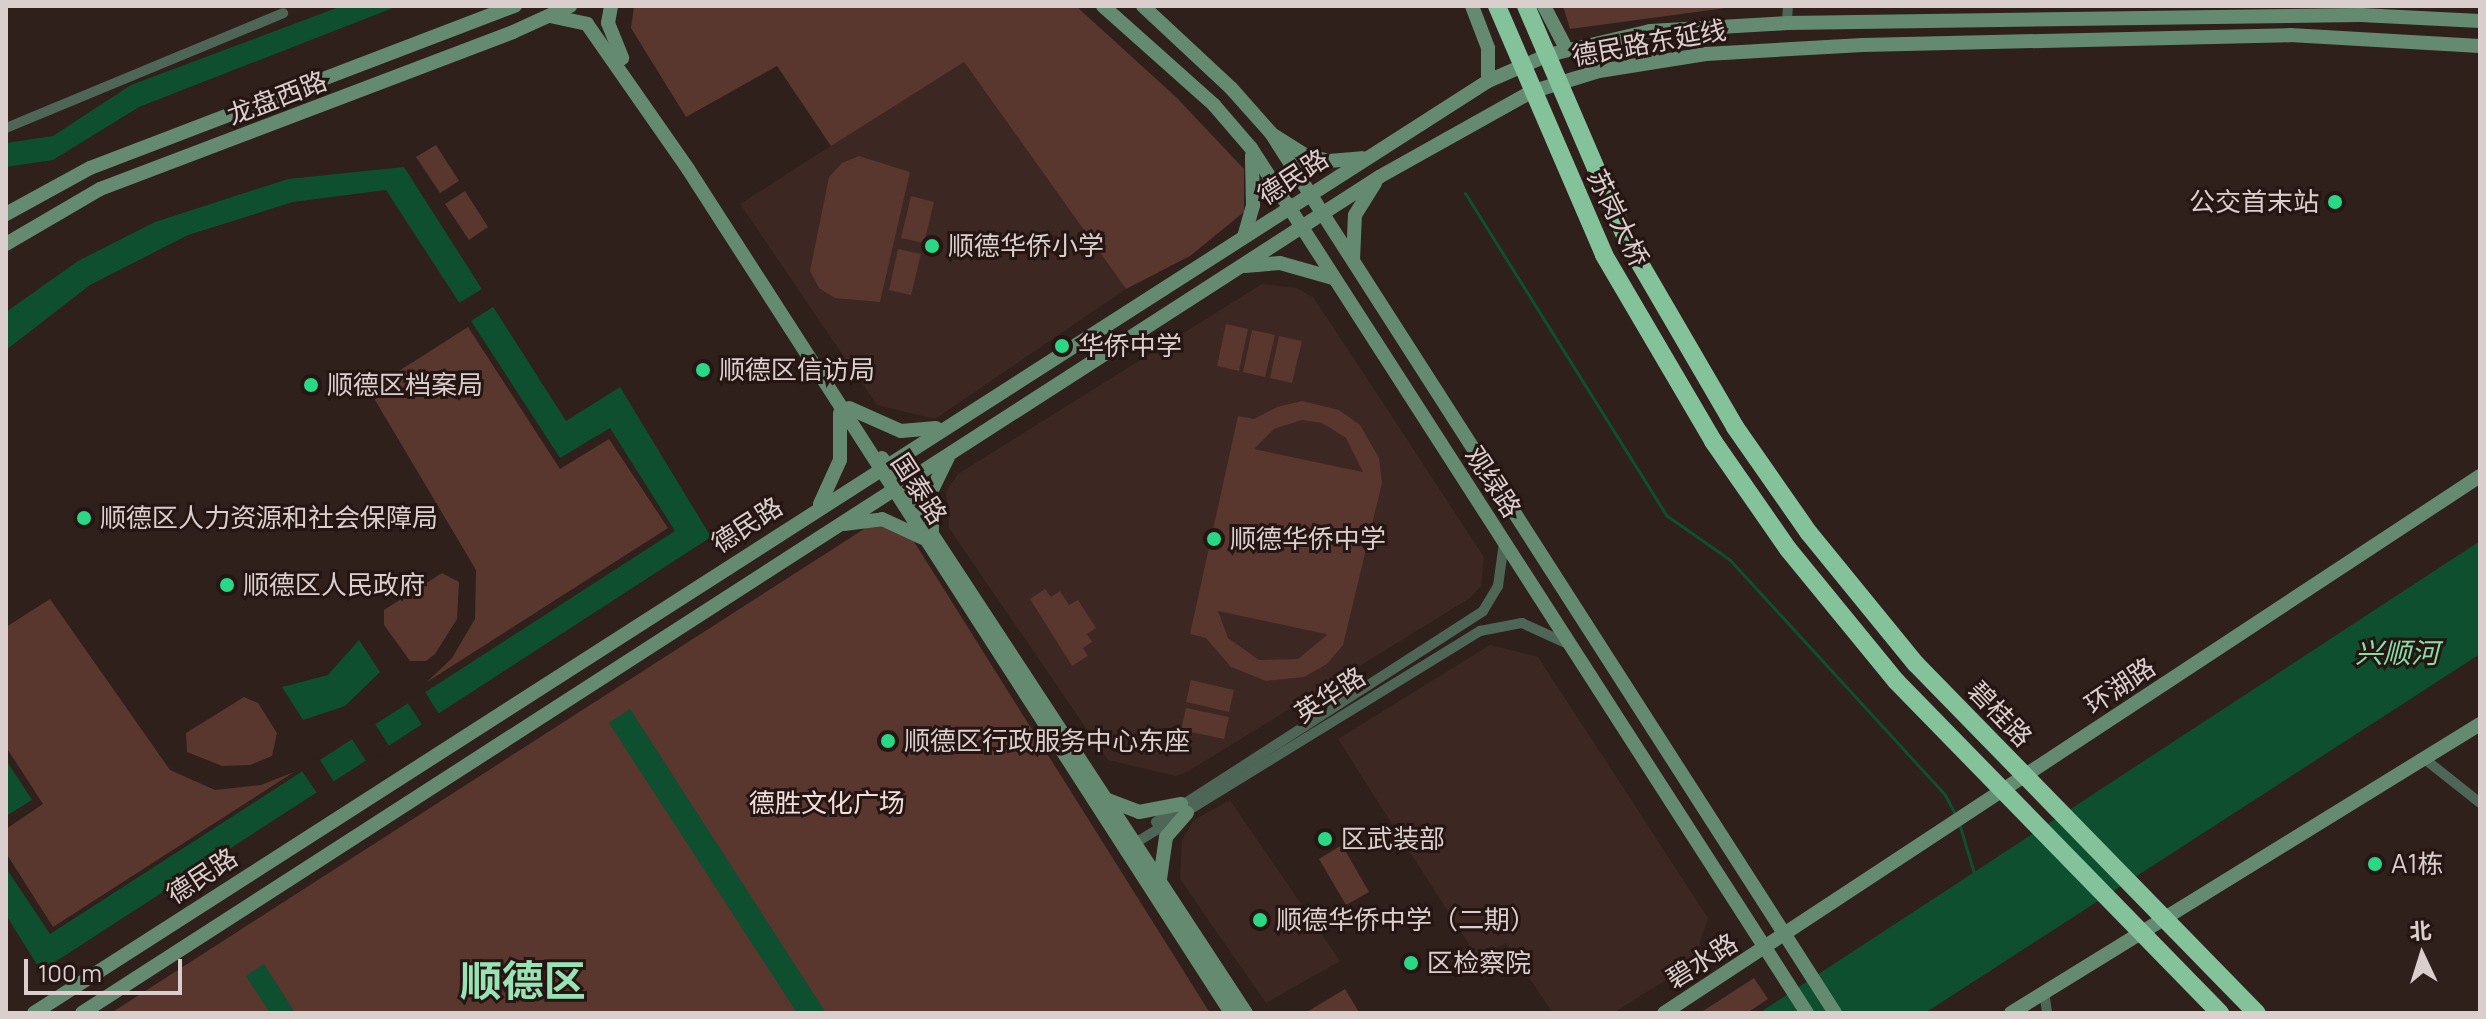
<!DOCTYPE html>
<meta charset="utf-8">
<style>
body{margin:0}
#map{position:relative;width:2486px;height:1019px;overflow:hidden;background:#2f201c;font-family:Manrope,"Noto Sans SC",sans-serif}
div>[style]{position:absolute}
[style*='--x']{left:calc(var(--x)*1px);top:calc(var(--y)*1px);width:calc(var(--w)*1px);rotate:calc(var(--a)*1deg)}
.built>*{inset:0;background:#3d2722}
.green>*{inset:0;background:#59362e}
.water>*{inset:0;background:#0d4f2e}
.pier>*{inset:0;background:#2f201c}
.stream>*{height:3px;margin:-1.5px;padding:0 1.5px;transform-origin:1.5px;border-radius:1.5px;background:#0d4f2e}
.street>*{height:10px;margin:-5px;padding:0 5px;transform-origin:5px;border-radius:5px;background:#4e6656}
.secondary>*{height:14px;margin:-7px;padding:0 7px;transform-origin:7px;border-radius:7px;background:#648b72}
.highway>*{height:18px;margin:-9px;padding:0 9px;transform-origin:9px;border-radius:9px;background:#84c29b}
.dots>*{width:22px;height:22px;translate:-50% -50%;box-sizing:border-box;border:4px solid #251613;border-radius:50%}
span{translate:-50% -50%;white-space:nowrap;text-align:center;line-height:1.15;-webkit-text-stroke:6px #251613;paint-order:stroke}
.street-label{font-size:26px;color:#dacfcd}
.poi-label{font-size:26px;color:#dacfcd}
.right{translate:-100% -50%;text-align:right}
.left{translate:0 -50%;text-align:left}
.park-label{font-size:26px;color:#f2deda}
.water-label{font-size:28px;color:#86dda8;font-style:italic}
.town-label{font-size:42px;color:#98e3b4;font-weight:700}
.frame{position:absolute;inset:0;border:8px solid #dacfcd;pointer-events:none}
.north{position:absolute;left:2382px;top:915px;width:80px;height:80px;-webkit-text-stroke:6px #251613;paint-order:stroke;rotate:356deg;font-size:22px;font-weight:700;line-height:32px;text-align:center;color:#dacfcd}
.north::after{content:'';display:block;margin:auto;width:28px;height:36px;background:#dacfcd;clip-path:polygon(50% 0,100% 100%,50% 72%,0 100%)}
.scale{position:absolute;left:24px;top:959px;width:158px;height:36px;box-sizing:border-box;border:4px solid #dacfcd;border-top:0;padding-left:10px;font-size:24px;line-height:28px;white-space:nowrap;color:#dacfcd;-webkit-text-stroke:6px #251613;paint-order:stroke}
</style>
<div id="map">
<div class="built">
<div style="clip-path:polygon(963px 61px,1126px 289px,935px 419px,877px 405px,740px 204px)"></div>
<div style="clip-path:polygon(1262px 284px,1297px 288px,1314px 298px,1484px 557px,1481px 586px,1470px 598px,1187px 772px,1176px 776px,1108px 760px,949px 528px,946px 491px,958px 474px)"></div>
<div style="clip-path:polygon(1490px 645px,1538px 657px,1708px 918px,1693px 963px,1613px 1013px,1553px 1013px,1506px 943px,1477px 957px,1338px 739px)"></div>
<div style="clip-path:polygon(1230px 800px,1340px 961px,1266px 1003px,1180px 879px,1182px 840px,1194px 820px)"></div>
</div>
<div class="green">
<div style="clip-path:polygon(634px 6px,1076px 6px,1176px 97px,1244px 169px,1244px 212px,1190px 256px,1126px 289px,964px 62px,831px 146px,777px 66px,686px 117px,631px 28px)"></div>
<div style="clip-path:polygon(1563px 6px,1833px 6px,1726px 8px,1570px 29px)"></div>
<div style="clip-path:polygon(436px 145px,459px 181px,440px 193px,416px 157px)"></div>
<div style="clip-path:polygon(859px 156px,910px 172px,880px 302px,835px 298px,819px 288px,810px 271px,829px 177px,842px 163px)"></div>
<div style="clip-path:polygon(465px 191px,488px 227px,469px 240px,445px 204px)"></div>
<div style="clip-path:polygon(911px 196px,934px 202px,924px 243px,901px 238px)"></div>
<div style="clip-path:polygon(898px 249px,921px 254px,911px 295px,889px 290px)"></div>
<div style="clip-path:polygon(1226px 324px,1248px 329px,1239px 371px,1217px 366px)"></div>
<div style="clip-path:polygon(468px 327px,560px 469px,609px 439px,668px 528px,427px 682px,452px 658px,475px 619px,476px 570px,369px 390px)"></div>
<div style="clip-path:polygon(1252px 330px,1275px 335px,1265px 377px,1243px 372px)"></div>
<div style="clip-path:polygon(1279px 336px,1302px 341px,1292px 383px,1270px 378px)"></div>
<div style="clip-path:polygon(evenodd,1302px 401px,1339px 410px,1360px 425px,1379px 458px,1382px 483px,1343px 645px,1327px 664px,1304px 677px,1266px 681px,1231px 667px,1206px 638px,1190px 634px,1238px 416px,1254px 419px,1277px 407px,1302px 401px,1302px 420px,1322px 423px,1346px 438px,1363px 472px,1254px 449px,1274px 429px,1302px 420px,1302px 401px,1218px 611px,1326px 634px,1327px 635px,1298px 659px,1259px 660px,1228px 638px,1218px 611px)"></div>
<div style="clip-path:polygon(875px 522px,913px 540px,1210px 1013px,111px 1013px)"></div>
<div style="clip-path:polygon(442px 573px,459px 582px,457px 619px,435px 654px,426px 661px,410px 661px,384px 625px,384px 610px)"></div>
<div style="clip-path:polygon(1045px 589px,1051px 597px,1060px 591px,1069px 605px,1078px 600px,1096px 628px,1087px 634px,1092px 642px,1083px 648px,1088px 656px,1072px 666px,1030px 599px)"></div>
<div style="clip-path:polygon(50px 599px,170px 770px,215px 790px,261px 785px,294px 772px,53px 927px,6px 853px,6px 829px,43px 804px,6px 747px,6px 627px)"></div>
<div style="clip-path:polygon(1191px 680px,1234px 690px,1229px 712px,1186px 702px)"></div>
<div style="clip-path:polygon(244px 697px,258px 703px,277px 733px,272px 756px,250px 765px,222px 766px,187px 752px,186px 733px)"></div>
<div style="clip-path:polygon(1186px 708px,1229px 717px,1224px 739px,1181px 730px)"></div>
<div style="clip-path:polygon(1342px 845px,1369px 892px,1346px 905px,1319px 859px)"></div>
<div style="clip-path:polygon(1754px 978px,1768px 999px,1747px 1013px,1700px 1013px)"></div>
<div style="clip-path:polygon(1345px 989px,1359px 1012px,1305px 1013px)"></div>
</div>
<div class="water">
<div style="clip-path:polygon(342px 6px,398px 6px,139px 107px,53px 160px,6px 167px,6px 143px,53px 136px,131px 85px)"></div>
<div style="clip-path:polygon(404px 167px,566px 421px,620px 387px,711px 537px,41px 971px,6px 915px,6px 868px,50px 934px,675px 531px,610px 428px,560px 458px,386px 190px,293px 202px,188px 235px,90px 285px,6px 350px,6px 312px,78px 261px,155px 222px,288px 179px)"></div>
<div style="clip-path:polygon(2480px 541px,2480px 654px,1925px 1013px,1759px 1013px)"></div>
<div style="clip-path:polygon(359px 640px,380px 672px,345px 706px,303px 720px,282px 687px,328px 675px)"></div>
<div style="clip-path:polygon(630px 709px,826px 1013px,797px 1013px,609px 723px)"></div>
<div style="clip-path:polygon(6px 760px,32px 800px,6px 816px)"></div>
<div style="clip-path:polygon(264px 964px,295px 1013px,270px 1013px,246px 976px)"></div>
</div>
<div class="pier">
<div style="clip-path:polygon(485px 287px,496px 305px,468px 323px,456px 305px)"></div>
<div style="clip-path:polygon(423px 689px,441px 717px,424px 728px,406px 700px)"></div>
<div style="clip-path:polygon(373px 721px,391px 749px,368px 764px,350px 736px)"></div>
<div style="clip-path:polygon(318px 757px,336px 785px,319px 796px,300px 768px)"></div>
</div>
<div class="stream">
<div style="--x:1465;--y:193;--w:380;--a:58"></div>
<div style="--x:1666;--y:515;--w:78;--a:35.1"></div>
<div style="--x:1730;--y:560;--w:319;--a:47.5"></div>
<div style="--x:1945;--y:795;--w:24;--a:62"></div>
<div style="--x:1959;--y:823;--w:52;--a:73.3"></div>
</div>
<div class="street">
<div style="--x:1787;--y:23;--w:17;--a:-87"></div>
<div style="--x:6;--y:128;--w:300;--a:-22.5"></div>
<div style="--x:2426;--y:760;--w:69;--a:38.5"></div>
<div style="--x:1156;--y:822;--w:389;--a:-32.8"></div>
<div style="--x:1483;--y:611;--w:29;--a:-59"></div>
<div style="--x:1498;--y:586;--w:43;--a:-82.1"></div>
<div style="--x:1132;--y:845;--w:409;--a:-31.6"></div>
<div style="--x:1480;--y:631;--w:43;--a:-10.8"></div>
<div style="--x:1522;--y:623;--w:51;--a:24.5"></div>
<div style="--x:2044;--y:991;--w:22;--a:82"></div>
</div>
<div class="secondary">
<div style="--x:611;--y:6;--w:17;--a:100"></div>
<div style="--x:608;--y:23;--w:38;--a:68"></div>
<div style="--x:1103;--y:6;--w:149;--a:41.7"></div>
<div style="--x:1214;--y:105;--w:57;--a:49.3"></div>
<div style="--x:1251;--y:148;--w:1028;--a:57.27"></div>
<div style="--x:1143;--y:6;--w:120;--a:43"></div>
<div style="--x:1231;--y:88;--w:60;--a:48.4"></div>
<div style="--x:1271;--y:133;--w:1045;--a:57.34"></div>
<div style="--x:1472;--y:6;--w:45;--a:69.1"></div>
<div style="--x:1488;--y:48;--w:33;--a:90"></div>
<div style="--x:1544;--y:6;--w:47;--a:62.4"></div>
<div style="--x:550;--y:16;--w:38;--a:12"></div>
<div style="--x:587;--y:24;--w:177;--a:55.1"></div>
<div style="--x:688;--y:169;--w:1004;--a:57.24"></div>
<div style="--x:1273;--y:135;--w:38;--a:32"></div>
<div style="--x:1305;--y:155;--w:25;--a:14"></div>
<div style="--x:1329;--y:161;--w:33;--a:-5"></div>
<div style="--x:6;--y:214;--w:96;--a:-28.7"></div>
<div style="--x:90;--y:168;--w:455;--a:-20.9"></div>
<div style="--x:1244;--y:237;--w:33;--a:-74"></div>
<div style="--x:1253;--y:205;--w:49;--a:-91.2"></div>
<div style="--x:6;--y:244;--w:109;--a:-30.3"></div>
<div style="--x:100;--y:189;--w:442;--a:-20.8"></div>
<div style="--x:513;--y:32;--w:63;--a:-24.5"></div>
<div style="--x:1353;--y:260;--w:45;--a:-87.5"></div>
<div style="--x:1355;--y:215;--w:38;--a:-58"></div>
<div style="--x:1245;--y:266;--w:35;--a:-5"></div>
<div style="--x:1280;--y:263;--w:55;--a:15.8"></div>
<div style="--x:849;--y:408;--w:57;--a:23.9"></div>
<div style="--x:901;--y:431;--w:35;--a:-5"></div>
<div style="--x:882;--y:458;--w:664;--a:56.74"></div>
<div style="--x:820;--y:504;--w:48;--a:-65.6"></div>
<div style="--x:840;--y:460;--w:47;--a:-90"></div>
<div style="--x:844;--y:524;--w:38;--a:-7"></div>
<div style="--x:882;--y:519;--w:45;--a:24.9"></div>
<div style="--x:932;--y:531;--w:39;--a:-91"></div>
<div style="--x:931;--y:492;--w:39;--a:-64"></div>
<div style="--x:1108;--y:800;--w:33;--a:21"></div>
<div style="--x:1139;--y:812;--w:43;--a:-10.8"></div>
<div style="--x:1160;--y:879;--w:42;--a:-81.9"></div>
<div style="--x:1166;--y:837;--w:32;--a:-49"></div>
<div style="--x:34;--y:1013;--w:1727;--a:-32.66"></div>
<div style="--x:1488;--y:81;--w:65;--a:-23.4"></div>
<div style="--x:1548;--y:55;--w:105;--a:-13.2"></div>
<div style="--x:1650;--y:31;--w:137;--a:-3.3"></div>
<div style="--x:1787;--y:23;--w:574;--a:-0.8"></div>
<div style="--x:2361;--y:15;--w:119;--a:2.9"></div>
<div style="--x:82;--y:1013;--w:1543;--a:-32.8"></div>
<div style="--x:1379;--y:177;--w:174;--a:-29.2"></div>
<div style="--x:1531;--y:92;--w:71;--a:-17.2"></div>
<div style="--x:1599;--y:71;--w:108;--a:-9"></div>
<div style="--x:1706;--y:54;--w:157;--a:-3.3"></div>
<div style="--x:1863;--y:45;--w:427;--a:-1.3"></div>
<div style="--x:2290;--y:35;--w:190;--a:3.3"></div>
<div style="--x:1664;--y:1013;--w:977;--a:-33.35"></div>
<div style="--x:2011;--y:1013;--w:551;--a:-31.64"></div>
</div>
<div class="highway">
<div style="--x:1497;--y:6;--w:271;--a:66.7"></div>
<div style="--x:1604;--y:255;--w:216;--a:59.6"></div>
<div style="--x:1713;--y:441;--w:131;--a:55.2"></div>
<div style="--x:1788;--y:549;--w:171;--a:50.7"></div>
<div style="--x:1896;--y:681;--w:464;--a:45.7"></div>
<div style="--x:1526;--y:6;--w:258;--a:66.7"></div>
<div style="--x:1628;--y:243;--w:213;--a:59.8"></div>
<div style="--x:1735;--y:427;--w:129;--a:55.1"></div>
<div style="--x:1809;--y:533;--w:169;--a:50.8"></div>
<div style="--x:1916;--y:664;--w:488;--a:45.7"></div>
</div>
<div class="dots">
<div style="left:2335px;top:202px;background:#29d885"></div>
<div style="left:932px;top:246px;background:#29d885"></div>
<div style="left:1062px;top:346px;background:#29d885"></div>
<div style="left:703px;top:370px;background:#29d885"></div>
<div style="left:311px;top:385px;background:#29d885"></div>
<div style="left:84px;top:518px;background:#29d885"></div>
<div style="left:1214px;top:539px;background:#29d885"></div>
<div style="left:227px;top:585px;background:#29d885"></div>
<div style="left:888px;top:741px;background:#29d885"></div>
<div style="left:1325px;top:839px;background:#29d885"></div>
<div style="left:2375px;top:864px;background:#29d885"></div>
<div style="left:1260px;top:920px;background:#29d885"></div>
<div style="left:1411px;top:963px;background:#29d885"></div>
</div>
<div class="street-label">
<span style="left:1649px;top:43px;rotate:-10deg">德民路东延线</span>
<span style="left:277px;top:98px;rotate:-21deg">龙盘西路</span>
<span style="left:1293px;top:177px;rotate:-33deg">德民路</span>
<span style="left:1618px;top:218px;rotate:64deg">苏岗大桥</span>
<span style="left:1493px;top:482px;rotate:57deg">观绿路</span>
<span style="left:919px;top:489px;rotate:57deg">国泰路</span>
<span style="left:747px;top:525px;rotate:-33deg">德民路</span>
<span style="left:2120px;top:686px;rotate:-34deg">环湖路</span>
<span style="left:1330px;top:695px;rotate:-33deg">英华路</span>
<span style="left:2000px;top:714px;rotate:46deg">碧桂路</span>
<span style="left:202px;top:876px;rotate:-33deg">德民路</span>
<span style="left:1702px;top:961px;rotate:-32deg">碧水路</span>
</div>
<div class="poi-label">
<span class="right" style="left:2319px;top:202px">公交首末站</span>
<span class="left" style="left:948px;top:246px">顺德华侨小学</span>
<span class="left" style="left:1078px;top:346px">华侨中学</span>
<span class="left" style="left:719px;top:370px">顺德区信访局</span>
<span class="left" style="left:327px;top:385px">顺德区档案局</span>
<span class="left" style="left:100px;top:518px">顺德区人力资源和社会保障局</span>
<span class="left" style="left:1230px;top:539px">顺德华侨中学</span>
<span class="left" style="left:243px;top:585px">顺德区人民政府</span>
<span class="left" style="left:904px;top:741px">顺德区行政服务中心东座</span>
<span class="left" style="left:1341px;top:839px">区武装部</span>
<span class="left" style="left:2391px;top:864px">A1栋</span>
<span class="left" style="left:1276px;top:920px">顺德华侨中学（二期）</span>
<span class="left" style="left:1427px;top:963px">区检察院</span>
</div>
<div class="park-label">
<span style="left:827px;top:803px">德胜文化广场</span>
</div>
<div class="water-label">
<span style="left:2397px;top:652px">兴顺河</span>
</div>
<div class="town-label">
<span style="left:523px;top:980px">顺德区</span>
</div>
<div class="frame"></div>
<div class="north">北</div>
<div class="scale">100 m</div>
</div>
